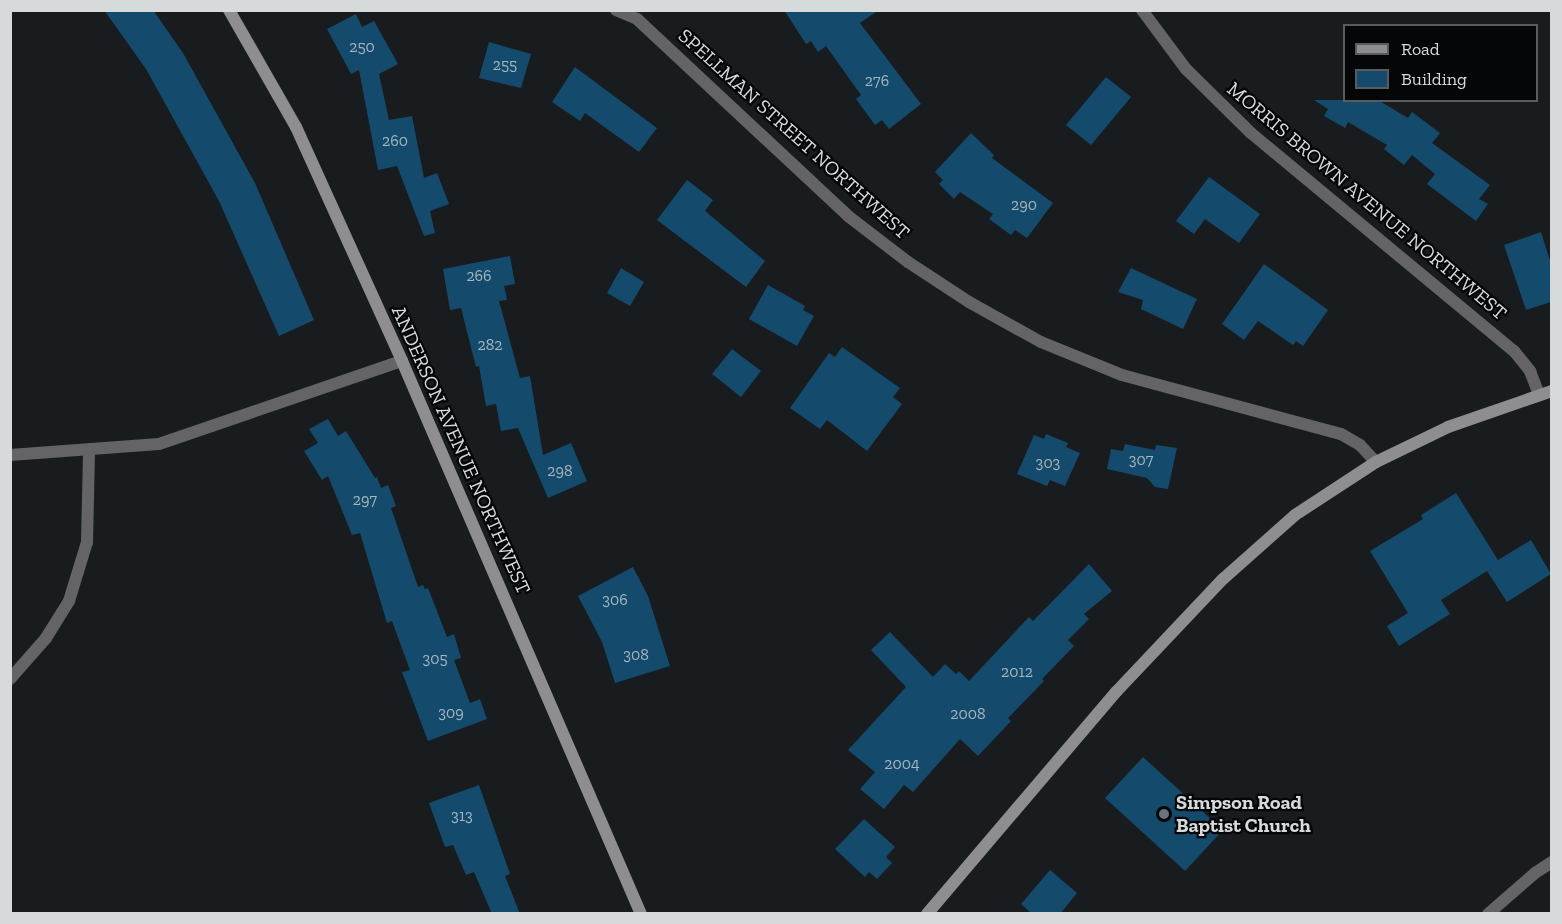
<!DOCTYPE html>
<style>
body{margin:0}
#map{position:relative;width:1562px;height:924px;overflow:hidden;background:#191c1e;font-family:"Zilla Slab",serif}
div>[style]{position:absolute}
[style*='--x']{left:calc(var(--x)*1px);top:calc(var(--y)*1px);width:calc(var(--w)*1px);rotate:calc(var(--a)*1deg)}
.building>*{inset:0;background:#144a6c}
.street>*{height:12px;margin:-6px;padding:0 6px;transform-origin:6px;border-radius:6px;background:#646466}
.secondary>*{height:12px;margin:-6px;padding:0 6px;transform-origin:6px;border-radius:6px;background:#8e8d90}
.dots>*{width:16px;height:16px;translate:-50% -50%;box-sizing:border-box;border:3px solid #050607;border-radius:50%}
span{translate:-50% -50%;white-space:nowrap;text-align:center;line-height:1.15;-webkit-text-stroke:4.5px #050607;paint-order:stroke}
.number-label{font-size:16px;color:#a6b6bf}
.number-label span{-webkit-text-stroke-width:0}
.street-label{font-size:20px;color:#d7dadb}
.poi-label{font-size:20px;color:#d7dadb;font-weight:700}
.left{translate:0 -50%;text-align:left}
.frame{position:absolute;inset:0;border:12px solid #d7dadb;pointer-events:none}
.legend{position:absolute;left:1343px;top:24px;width:195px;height:78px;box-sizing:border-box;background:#050607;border:2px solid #595b5c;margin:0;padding:8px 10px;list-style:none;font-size:18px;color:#d7dadb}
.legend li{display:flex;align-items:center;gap:12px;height:30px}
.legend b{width:30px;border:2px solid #595b5c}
</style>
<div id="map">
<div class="building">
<div style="clip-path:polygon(104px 10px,153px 10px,183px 53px,255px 183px,314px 320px,279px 336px,219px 201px,146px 69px)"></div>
<div style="clip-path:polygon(784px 10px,879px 10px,860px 23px,921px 104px,889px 129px,882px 120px,875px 125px,856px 99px,861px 95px,826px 46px,818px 52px,811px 41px,806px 44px)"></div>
<div style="clip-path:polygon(356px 14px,362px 27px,374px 21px,398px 64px,379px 74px,389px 120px,412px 116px,424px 178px,437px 173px,449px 204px,430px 211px,435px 233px,424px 236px,397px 166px,378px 170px,359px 70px,351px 74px,327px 29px)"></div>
<div style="clip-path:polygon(489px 42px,531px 54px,521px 88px,479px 78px)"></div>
<div style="clip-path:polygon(575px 67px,657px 128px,639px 152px,585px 113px,580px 121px,552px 102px)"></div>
<div style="clip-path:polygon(1106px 77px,1131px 97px,1091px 145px,1066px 125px)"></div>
<div style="clip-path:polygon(1314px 100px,1378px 100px,1408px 118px,1412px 112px,1440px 133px,1432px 143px,1490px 185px,1479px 199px,1488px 204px,1476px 221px,1427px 184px,1435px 174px,1412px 155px,1404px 165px,1384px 149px,1387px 145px,1348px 122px,1345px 128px,1324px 116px,1328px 109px)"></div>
<div style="clip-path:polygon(971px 133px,994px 155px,992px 158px,1053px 203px,1027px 238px,1015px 230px,1011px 235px,989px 219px,993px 214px,960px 192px,954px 199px,939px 184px,943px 180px,935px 172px)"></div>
<div style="clip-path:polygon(1209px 177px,1260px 214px,1239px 243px,1205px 219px,1194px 234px,1176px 221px)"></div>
<div style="clip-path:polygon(687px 180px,713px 200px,705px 211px,765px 261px,746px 287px,657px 220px)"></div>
<div style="clip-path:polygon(1541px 232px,1551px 264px,1551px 302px,1526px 310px,1504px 245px)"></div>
<div style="clip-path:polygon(510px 256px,515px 284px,504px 286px,507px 300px,499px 301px,520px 378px,530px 376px,543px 455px,571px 443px,587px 481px,548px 498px,518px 428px,501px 431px,496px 404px,486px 406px,479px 366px,476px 367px,461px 308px,450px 310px,443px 269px)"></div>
<div style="clip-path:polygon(1264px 264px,1328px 310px,1303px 346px,1296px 341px,1293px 345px,1258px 321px,1244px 340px,1222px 324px)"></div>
<div style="clip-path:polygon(621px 268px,644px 282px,630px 306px,607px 293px)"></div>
<div style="clip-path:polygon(1131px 268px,1197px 299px,1183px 329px,1141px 309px,1143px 300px,1118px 292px)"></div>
<div style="clip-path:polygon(768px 285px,805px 306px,803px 310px,814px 316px,797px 346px,749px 319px)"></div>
<div style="clip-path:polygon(842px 347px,900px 388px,893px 397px,902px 404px,867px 451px,827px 420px,820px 429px,790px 408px,829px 353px,835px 357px)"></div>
<div style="clip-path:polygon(732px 349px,761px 371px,741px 397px,712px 374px)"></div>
<div style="clip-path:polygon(328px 419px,338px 436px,346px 431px,375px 478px,377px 477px,381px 488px,388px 485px,396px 506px,391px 508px,418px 587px,423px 585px,425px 589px,428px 588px,447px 637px,454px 634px,461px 658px,454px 660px,470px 703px,480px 699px,487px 719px,428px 741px,402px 672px,410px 670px,392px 621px,387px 623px,360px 533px,352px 535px,328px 476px,322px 480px,304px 451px,318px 443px,309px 429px)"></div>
<div style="clip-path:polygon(1046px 434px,1068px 443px,1066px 447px,1080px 453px,1065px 486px,1050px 480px,1047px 486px,1017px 474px,1034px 435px,1044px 439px)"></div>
<div style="clip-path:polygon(1125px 444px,1155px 450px,1156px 445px,1177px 448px,1168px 489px,1155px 487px,1147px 478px,1107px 469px,1111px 449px,1123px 451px)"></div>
<div style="clip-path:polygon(1456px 493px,1498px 560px,1531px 540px,1551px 574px,1507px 602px,1487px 571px,1441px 600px,1450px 614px,1399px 646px,1387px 626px,1408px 613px,1370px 551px,1423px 519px,1421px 515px)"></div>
<div style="clip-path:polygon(1089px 564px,1112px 591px,1084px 614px,1089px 619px,1068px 640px,1074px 646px,1042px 679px,1044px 681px,1008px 718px,1011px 721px,978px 756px,960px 739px,913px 792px,904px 785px,884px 809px,860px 789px,875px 772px,848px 750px,906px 687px,871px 650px,890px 632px,933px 677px,945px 664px,956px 674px,959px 671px,969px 681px,1029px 617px,1033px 621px)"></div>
<div style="clip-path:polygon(633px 567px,648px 596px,670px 666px,615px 683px,602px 642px,578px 596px)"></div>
<div style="clip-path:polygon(1143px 757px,1223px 830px,1185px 871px,1105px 798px)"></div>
<div style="clip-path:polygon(479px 785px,510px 874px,505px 876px,520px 914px,492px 914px,474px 872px,466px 875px,453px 845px,445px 847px,429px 803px)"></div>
<div style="clip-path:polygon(864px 819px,895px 847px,886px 857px,892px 863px,877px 879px,869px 872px,865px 877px,835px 849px)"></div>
<div style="clip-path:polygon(1050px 870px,1077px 893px,1060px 914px,1032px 914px,1021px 904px)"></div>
</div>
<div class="street">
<div style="--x:616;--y:10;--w:23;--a:23"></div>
<div style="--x:637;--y:19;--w:289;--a:43"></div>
<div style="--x:848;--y:216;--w:76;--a:37.5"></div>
<div style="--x:908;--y:262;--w:73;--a:33.3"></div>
<div style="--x:969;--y:302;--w:82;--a:29.1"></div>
<div style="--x:1041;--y:342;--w:87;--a:22.2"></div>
<div style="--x:1122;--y:375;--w:227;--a:15.1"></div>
<div style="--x:1341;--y:434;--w:22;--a:30"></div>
<div style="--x:1360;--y:445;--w:23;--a:47"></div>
<div style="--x:1142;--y:10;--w:74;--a:53.3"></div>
<div style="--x:1186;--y:69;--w:91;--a:44.6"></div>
<div style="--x:1251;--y:133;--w:342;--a:39.7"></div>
<div style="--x:1514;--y:351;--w:26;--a:51"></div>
<div style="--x:1530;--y:371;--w:26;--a:69"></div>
<div style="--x:10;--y:455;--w:149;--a:-4.2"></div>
<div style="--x:159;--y:444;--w:257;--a:-18.9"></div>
<div style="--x:10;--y:679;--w:55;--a:-48.7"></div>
<div style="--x:46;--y:638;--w:44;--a:-58.1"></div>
<div style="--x:69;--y:601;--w:62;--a:-73"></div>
<div style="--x:87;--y:542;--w:91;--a:-88.7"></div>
<div style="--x:1488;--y:914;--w:62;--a:-41.1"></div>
<div style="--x:1535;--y:873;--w:20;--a:-33"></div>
</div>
<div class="secondary">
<div style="--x:229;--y:10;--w:135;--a:60.2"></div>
<div style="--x:296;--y:127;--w:257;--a:65.6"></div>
<div style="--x:402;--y:361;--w:602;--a:66.63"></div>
<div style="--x:927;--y:914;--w:292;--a:-49.6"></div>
<div style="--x:1116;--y:692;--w:156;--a:-46.6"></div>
<div style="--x:1223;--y:579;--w:96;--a:-41.6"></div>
<div style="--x:1295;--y:515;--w:97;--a:-33.2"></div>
<div style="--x:1376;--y:462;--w:80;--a:-25.9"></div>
<div style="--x:1448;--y:427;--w:110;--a:-19.1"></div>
</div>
<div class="dots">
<div style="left:1164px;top:814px;background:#6b7280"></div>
</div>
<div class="number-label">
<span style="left:362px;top:47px">250</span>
<span style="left:505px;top:65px">255</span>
<span style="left:877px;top:81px">276</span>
<span style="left:395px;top:141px">260</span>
<span style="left:1024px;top:205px">290</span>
<span style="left:479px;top:276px">266</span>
<span style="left:490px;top:345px">282</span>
<span style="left:1141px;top:460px">307</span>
<span style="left:1048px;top:463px">303</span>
<span style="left:560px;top:471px">298</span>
<span style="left:365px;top:500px">297</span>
<span style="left:615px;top:600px">306</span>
<span style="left:636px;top:655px">308</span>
<span style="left:435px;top:659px">305</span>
<span style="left:1017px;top:672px">2012</span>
<span style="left:451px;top:713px">309</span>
<span style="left:968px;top:714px">2008</span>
<span style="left:902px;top:764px">2004</span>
<span style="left:462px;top:816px">313</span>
</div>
<div class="street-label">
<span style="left:794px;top:134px;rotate:42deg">SPELLMAN STREET NORTHWEST</span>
<span style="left:1367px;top:201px;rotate:40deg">MORRIS BROWN AVENUE NORTHWEST</span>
<span style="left:461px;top:450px;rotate:66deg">ANDERSON AVENUE NORTHWEST</span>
</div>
<div class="poi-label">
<span class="left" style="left:1176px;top:814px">Simpson Road<br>Baptist Church</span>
</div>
<div class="frame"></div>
<ul class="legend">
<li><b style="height:8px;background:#8e8d90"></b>Road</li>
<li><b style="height:16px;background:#144a6c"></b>Building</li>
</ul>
</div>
